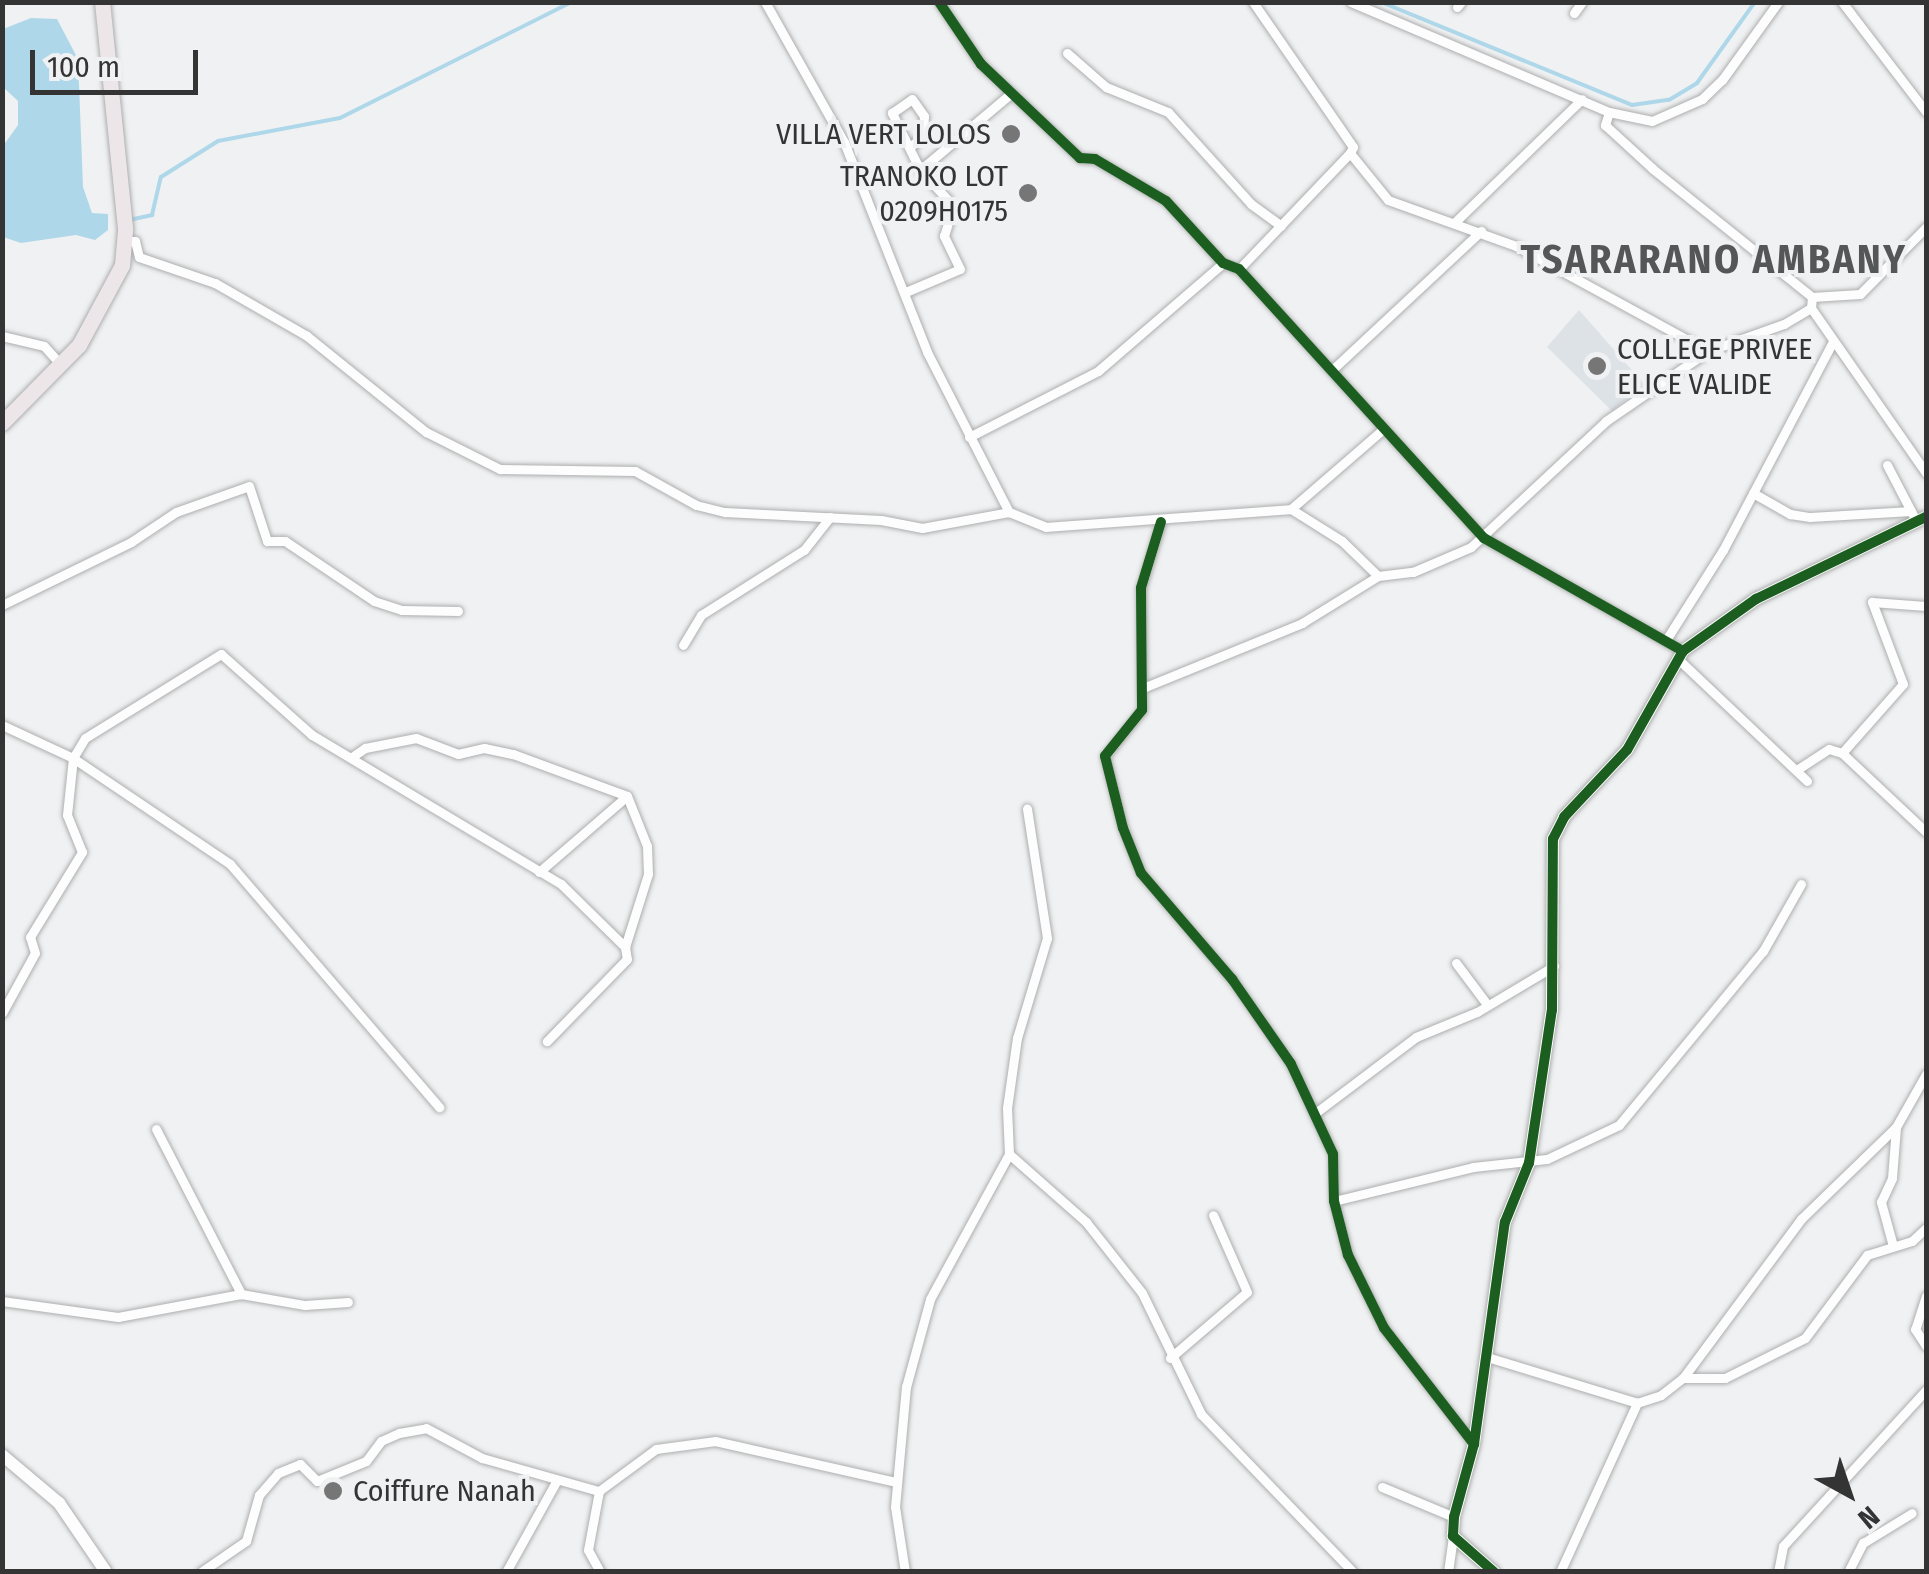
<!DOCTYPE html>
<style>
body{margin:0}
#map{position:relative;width:1929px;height:1574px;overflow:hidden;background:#f0f1f2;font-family:"Fira Sans Condensed",sans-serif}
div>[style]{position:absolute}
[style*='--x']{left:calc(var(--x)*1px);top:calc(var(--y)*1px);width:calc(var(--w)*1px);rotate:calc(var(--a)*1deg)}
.built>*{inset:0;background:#dde2e7}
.water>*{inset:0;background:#aed8ea}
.stream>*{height:4px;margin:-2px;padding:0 2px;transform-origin:2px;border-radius:2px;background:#aed8ea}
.roads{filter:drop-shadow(0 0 2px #adaeaf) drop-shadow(0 0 2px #adaeaf)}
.street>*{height:9px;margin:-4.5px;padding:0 4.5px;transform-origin:4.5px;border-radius:4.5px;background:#fdfdfd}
.secondary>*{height:12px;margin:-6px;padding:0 6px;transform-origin:6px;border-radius:6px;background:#fdfdfd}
.primary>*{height:15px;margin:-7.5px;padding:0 7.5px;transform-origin:7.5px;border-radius:7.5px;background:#ede6e9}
.cycleway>*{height:10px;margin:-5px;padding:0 5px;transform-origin:5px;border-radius:5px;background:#1b5e20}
.dots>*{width:28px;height:28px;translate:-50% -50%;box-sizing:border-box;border:5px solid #eff1f3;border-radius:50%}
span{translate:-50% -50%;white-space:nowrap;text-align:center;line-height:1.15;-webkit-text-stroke:8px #eff1f3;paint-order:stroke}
.poi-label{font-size:30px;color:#343435}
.right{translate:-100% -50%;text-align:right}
.left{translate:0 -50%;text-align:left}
.district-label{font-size:40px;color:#545657;font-weight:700;letter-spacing:2.5px}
.frame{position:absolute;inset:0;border:5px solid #343435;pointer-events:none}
.north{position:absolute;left:1799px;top:1444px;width:100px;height:100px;-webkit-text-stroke:8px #eff1f3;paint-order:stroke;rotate:140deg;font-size:28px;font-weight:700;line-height:40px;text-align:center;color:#343435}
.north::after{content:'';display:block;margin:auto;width:35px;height:45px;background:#343435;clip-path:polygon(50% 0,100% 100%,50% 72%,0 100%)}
.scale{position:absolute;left:30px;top:50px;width:168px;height:45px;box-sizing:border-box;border:5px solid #343435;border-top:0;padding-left:12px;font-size:30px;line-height:35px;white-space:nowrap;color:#343435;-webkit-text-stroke:8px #eff1f3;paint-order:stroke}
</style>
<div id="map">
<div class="built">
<div style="clip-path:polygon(1579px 310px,1645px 385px,1612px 411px,1547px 347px)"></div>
</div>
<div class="water">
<div style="clip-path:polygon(31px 18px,57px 19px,78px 59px,83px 187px,92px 213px,108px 214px,108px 230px,95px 240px,76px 235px,21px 243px,3px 237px,3px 146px,18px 125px,18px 101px,3px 87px,3px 29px)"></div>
</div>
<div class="stream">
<div style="--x:1381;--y:2;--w:271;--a:22.3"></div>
<div style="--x:1632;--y:105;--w:37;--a:-8"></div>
<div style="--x:1669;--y:100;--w:33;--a:-31"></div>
<div style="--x:1697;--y:83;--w:100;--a:-54.4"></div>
<div style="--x:129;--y:220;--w:24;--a:-12"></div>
<div style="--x:152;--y:215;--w:39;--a:-77"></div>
<div style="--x:161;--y:177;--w:67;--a:-32.3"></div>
<div style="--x:218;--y:141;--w:124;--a:-10.7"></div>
<div style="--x:340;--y:118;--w:259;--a:-26.6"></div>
</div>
<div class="roads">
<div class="street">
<div style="--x:765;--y:2;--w:161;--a:60.6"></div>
<div style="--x:844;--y:142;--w:226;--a:68.4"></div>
<div style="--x:927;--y:352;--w:180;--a:62.9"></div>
<div style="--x:1009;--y:512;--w:40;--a:22"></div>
<div style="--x:1046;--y:527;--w:246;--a:-4.2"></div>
<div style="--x:1291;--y:509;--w:119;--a:-40.9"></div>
<div style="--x:939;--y:2;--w:75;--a:55.9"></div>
<div style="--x:981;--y:64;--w:137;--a:43.5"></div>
<div style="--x:1080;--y:158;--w:15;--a:4"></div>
<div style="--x:1095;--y:159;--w:82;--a:30.6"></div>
<div style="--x:1166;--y:201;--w:84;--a:47.4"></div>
<div style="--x:1223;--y:263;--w:17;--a:21"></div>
<div style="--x:1239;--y:269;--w:364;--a:47.7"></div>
<div style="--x:1484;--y:538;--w:229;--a:29.6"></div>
<div style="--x:1253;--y:2;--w:176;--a:55.4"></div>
<div style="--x:1353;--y:147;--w:7;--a:117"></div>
<div style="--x:1350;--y:153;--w:60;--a:51"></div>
<div style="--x:1388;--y:200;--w:136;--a:19.8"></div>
<div style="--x:1516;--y:246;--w:219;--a:28.7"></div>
<div style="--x:1708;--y:351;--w:81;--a:-19.6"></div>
<div style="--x:1784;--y:324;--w:31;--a:-31"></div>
<div style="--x:1811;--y:308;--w:11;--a:-85"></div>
<div style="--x:1812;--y:297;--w:48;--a:-3.6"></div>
<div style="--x:1860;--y:294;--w:94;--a:-45.4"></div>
<div style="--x:1351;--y:2;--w:280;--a:23.1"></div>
<div style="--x:1609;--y:112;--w:44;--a:11.8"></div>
<div style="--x:1652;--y:121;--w:55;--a:-23.7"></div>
<div style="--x:1702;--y:99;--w:28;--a:-44"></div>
<div style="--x:1722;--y:80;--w:96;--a:-54.3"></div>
<div style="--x:1842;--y:2;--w:138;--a:52.6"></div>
<div style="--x:1457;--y:7;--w:6;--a:-51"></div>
<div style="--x:1574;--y:13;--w:14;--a:-54"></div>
<div style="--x:1067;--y:53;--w:52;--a:41.1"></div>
<div style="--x:1106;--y:87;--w:67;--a:22"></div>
<div style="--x:1168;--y:112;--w:124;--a:47.9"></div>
<div style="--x:1251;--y:204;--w:37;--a:36"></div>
<div style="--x:1609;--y:112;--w:14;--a:107"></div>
<div style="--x:1605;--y:125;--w:65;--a:42.5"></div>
<div style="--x:1653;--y:169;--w:204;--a:38.8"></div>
<div style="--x:920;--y:170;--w:116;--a:-40.1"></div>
<div style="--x:1454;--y:223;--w:178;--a:-44.1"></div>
<div style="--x:125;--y:241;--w:10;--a:0"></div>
<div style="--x:135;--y:241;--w:16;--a:76"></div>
<div style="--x:139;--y:257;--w:80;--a:18.9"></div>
<div style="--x:215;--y:283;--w:106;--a:29.9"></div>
<div style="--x:307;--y:336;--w:153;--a:38.9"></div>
<div style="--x:426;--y:432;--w:83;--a:26.6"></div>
<div style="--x:500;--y:469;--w:135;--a:0.8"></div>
<div style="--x:635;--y:471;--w:70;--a:29.1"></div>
<div style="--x:696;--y:505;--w:30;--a:14"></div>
<div style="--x:725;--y:512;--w:156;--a:2.9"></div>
<div style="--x:881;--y:520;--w:42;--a:11"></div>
<div style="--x:922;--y:528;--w:88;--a:-10.4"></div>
<div style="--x:1239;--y:269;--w:161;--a:-46.3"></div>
<div style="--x:908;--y:291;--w:56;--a:-22.9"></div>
<div style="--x:960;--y:269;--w:37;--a:-116"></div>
<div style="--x:944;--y:236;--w:28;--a:-73"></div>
<div style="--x:952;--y:209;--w:10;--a:-114"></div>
<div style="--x:948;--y:200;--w:41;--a:-133"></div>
<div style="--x:920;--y:170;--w:64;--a:-116.2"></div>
<div style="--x:892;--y:113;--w:24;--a:-35"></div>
<div style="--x:912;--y:99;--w:21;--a:55"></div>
<div style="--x:924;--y:116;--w:20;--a:93"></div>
<div style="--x:923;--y:136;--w:17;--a:140"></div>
<div style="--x:1811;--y:308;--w:201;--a:55.1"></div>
<div style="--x:2;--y:336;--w:43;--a:13.4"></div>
<div style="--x:44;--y:346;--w:25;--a:48"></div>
<div style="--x:1332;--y:370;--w:204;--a:-43"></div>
<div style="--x:969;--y:437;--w:145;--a:-27.1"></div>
<div style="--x:1098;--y:371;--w:165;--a:-40.8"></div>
<div style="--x:1887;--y:465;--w:56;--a:62.5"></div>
<div style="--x:1753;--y:493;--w:43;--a:29.6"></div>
<div style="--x:1790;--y:514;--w:20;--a:9"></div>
<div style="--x:1810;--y:517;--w:101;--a:-3.4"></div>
<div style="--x:1291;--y:509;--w:60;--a:32.1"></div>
<div style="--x:1342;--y:541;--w:50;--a:44.2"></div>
<div style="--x:1161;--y:522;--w:69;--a:106.9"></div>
<div style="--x:1141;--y:588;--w:122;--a:89.5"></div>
<div style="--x:1142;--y:710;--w:59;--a:128.8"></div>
<div style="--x:1105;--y:756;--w:74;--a:76"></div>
<div style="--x:1123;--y:828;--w:48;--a:68.2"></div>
<div style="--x:1141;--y:873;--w:140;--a:49.4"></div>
<div style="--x:1232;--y:979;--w:103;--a:55.2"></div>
<div style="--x:1291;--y:1064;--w:99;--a:65"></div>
<div style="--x:1333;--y:1154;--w:47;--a:88.8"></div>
<div style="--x:1334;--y:1201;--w:56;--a:75.5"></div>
<div style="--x:1348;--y:1255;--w:81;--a:63.7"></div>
<div style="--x:1384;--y:1328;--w:147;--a:52.2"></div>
<div style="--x:2;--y:605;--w:144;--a:-26"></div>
<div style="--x:131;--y:542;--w:54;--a:-33.7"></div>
<div style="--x:176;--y:512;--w:77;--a:-19.6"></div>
<div style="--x:249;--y:486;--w:58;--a:71.9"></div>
<div style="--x:267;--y:541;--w:18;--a:0"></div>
<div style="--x:285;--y:541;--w:107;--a:34"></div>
<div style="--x:374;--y:601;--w:29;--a:18"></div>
<div style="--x:402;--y:610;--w:56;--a:1"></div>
<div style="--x:1666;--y:640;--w:107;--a:-57.7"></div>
<div style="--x:1723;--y:550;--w:236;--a:-62.2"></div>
<div style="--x:683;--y:645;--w:35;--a:-59"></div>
<div style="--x:701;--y:615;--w:122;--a:-32.3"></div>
<div style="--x:804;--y:550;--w:42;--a:-51.8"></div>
<div style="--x:1677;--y:658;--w:179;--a:43.4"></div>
<div style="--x:1143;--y:688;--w:172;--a:-22.2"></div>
<div style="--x:1302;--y:623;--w:89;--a:-31.7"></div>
<div style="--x:1378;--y:576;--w:35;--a:-7"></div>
<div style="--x:1413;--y:572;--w:63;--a:-23.3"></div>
<div style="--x:1471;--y:547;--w:185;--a:-43"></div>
<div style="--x:1606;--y:421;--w:124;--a:-34.5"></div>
<div style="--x:2;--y:725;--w:78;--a:24.9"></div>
<div style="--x:73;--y:758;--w:189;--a:34"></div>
<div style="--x:230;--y:864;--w:321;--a:49.3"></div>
<div style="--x:1842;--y:753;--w:92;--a:-48.5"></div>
<div style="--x:1903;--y:684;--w:88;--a:-110.7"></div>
<div style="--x:1872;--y:602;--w:54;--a:4.2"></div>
<div style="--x:352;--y:757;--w:16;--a:-35"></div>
<div style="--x:365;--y:748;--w:52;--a:-11.1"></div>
<div style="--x:416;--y:738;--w:45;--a:20.9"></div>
<div style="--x:458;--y:754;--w:27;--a:-13"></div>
<div style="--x:484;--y:748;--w:30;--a:12"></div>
<div style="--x:513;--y:754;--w:121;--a:20.2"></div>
<div style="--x:627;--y:796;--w:54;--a:68.2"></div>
<div style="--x:647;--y:846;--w:28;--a:88"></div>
<div style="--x:648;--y:874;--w:77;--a:107.5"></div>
<div style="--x:625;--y:947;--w:12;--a:81"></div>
<div style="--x:627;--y:959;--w:115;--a:134.3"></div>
<div style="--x:1798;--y:769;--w:37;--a:-33"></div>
<div style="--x:1829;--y:749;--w:14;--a:17"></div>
<div style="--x:1842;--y:753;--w:115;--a:43.2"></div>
<div style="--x:539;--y:872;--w:116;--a:-40.8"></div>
<div style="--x:1456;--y:963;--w:50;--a:53.1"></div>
<div style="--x:2;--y:1013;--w:68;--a:-61.2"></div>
<div style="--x:35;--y:953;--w:17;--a:-107"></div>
<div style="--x:30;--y:937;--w:100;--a:-58.5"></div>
<div style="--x:82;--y:852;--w:40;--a:-112"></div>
<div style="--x:67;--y:815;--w:57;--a:-84"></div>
<div style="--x:73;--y:758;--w:23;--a:-59"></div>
<div style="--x:85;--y:738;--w:160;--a:-31.7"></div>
<div style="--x:221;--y:654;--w:122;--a:41.7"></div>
<div style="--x:312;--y:735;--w:290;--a:30.9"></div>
<div style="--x:561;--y:884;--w:90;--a:44.5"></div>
<div style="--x:1314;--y:1114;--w:128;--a:-37"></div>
<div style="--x:1416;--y:1037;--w:66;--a:-22.3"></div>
<div style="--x:1477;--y:1012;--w:90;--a:-30.9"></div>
<div style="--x:156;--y:1129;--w:186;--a:62.7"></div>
<div style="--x:1009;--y:1154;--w:103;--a:41.4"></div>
<div style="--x:1086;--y:1222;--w:90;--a:51.7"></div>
<div style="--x:1142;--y:1293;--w:135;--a:64"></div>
<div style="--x:1201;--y:1414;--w:219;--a:46.1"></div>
<div style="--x:1334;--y:1201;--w:143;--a:-13.7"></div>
<div style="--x:1473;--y:1167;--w:74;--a:-6.2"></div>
<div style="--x:1547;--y:1159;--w:80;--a:-25.3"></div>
<div style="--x:1619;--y:1125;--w:226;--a:-50.4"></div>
<div style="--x:1763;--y:951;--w:77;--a:-60.4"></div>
<div style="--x:1893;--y:1246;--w:46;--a:-105.3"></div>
<div style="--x:1881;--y:1202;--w:26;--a:-65"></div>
<div style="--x:1892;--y:1178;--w:51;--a:-85.5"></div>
<div style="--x:1926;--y:1296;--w:35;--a:108"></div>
<div style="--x:1915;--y:1329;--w:20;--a:57"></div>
<div style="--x:2;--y:1301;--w:117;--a:7.9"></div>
<div style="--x:118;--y:1317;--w:125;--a:-10.6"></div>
<div style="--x:241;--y:1294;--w:65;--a:9.8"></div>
<div style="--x:305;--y:1305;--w:43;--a:-4"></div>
<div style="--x:1487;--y:1357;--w:157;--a:17"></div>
<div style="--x:1637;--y:1403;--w:25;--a:-18"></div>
<div style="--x:1661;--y:1395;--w:28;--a:-38"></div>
<div style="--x:1683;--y:1378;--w:198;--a:-53.4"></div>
<div style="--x:1801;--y:1219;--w:132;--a:-44.1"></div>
<div style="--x:1896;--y:1127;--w:61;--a:-60.5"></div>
<div style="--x:1170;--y:1358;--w:101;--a:-40.6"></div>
<div style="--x:1247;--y:1292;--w:84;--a:-113.8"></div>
<div style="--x:1683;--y:1378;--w:42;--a:0"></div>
<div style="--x:1725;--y:1378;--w:89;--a:-26.6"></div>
<div style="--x:1805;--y:1338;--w:104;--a:-53.2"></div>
<div style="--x:1867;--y:1255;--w:47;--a:-17.3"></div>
<div style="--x:1912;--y:1241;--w:19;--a:-43"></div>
<div style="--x:1382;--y:1487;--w:78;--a:22.6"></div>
<div style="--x:599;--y:1491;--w:60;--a:100.6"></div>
<div style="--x:588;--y:1550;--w:25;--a:61"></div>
<div style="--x:201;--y:1572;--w:55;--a:-34.6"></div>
<div style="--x:246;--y:1541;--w:48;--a:-74.2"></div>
<div style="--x:259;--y:1495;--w:29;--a:-49"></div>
<div style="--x:278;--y:1473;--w:24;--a:-22"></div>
<div style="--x:300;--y:1464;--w:24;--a:45"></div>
<div style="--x:317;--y:1481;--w:53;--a:-22.2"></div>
<div style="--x:366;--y:1461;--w:25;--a:-53"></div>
<div style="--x:381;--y:1441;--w:20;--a:-24"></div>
<div style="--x:399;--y:1433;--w:27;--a:-10"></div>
<div style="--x:426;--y:1428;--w:64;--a:28.2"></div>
<div style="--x:482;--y:1458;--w:122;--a:15.8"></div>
<div style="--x:599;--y:1491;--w:71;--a:-36.4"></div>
<div style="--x:656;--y:1449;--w:60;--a:-7.7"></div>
<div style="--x:715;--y:1441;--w:185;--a:12.8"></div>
<div style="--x:506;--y:1572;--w:105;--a:-61"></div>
<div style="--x:905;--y:1572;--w:66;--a:-98.7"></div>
<div style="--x:895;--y:1507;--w:121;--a:-84.8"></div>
<div style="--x:906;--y:1387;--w:91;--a:-74.7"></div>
<div style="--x:930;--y:1299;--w:165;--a:-61.4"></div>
<div style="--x:1009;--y:1154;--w:46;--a:-92.5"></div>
<div style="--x:1007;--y:1108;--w:71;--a:-81.9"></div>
<div style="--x:1017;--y:1038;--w:104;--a:-73.3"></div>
<div style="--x:1047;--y:938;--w:131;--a:-98.8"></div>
<div style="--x:1448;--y:1572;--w:36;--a:-82"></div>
<div style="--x:1560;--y:1572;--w:186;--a:-65.5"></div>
<div style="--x:1778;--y:1572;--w:26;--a:-79"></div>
<div style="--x:1783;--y:1546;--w:212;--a:-47.5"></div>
<div style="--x:1848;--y:1572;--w:33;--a:-63"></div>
<div style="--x:1863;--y:1543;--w:57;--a:-31.5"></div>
</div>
<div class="secondary">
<div style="--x:2;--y:1455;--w:75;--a:40.1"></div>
<div style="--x:59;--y:1503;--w:83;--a:55.7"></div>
<div style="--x:1494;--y:1572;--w:55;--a:-138.7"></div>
<div style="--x:1453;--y:1536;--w:19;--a:-87"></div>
<div style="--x:1454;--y:1517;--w:76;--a:-74.7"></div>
<div style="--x:1474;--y:1444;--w:224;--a:-82.1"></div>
<div style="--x:1505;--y:1222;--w:64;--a:-67.9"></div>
<div style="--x:1529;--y:1163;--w:155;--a:-81.5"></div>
<div style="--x:1552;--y:1010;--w:171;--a:-89.7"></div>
<div style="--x:1553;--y:839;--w:25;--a:-63"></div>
<div style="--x:1564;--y:817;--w:92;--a:-46.8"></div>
<div style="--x:1627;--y:750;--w:114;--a:-60.5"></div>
<div style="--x:1683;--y:651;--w:90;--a:-35.5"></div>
<div style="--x:1756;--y:599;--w:189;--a:-25.8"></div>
</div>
<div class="primary">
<div style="--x:2;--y:423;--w:110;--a:-45.4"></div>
<div style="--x:79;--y:345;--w:91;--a:-61.7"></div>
<div style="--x:122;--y:265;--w:37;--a:-85"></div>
<div style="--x:125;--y:228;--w:227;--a:-95.8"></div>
</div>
</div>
<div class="cycleway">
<div style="--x:939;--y:2;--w:75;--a:55.9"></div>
<div style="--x:981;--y:64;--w:137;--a:43.5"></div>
<div style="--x:1080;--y:158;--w:15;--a:4"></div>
<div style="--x:1095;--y:159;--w:82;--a:30.6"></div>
<div style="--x:1166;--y:201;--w:84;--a:47.4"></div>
<div style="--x:1223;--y:263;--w:17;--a:21"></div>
<div style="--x:1239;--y:269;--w:364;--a:47.7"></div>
<div style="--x:1484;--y:538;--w:229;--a:29.6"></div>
<div style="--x:1161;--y:522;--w:69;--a:106.9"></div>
<div style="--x:1141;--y:588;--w:122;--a:89.5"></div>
<div style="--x:1142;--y:710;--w:59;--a:128.8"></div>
<div style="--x:1105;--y:756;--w:74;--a:76"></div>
<div style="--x:1123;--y:828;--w:48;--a:68.2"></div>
<div style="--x:1141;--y:873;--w:140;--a:49.4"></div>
<div style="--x:1232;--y:979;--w:103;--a:55.2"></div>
<div style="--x:1291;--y:1064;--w:99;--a:65"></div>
<div style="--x:1333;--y:1154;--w:47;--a:88.8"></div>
<div style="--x:1334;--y:1201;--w:56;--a:75.5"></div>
<div style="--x:1348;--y:1255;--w:81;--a:63.7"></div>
<div style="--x:1384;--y:1328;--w:147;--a:52.2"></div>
<div style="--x:1494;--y:1572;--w:55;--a:-138.7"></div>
<div style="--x:1453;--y:1536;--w:19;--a:-87"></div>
<div style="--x:1454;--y:1517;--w:76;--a:-74.7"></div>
<div style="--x:1474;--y:1444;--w:224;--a:-82.1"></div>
<div style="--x:1505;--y:1222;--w:64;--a:-67.9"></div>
<div style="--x:1529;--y:1163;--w:155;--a:-81.5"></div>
<div style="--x:1552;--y:1010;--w:171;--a:-89.7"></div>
<div style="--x:1553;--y:839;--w:25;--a:-63"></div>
<div style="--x:1564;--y:817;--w:92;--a:-46.8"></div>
<div style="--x:1627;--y:750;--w:114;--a:-60.5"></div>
<div style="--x:1683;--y:651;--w:90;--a:-35.5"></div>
<div style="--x:1756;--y:599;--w:189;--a:-25.8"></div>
</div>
<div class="dots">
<div style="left:1011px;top:134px;background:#767677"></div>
<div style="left:1028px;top:193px;background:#767677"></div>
<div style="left:1597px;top:366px;background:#767677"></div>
<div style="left:333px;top:1491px;background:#767677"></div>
</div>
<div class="poi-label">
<span class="right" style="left:991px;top:134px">VILLA VERT LOLOS</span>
<span class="right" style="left:1008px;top:193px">TRANOKO LOT<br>0209H0175</span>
<span class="left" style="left:1617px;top:366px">COLLEGE PRIVEE<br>ELICE VALIDE</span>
<span class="left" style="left:353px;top:1491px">Coiffure Nanah</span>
</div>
<div class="district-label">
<span style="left:1714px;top:260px">TSARARANO AMBANY</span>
</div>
<div class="frame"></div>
<div class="north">N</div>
<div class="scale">100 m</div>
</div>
